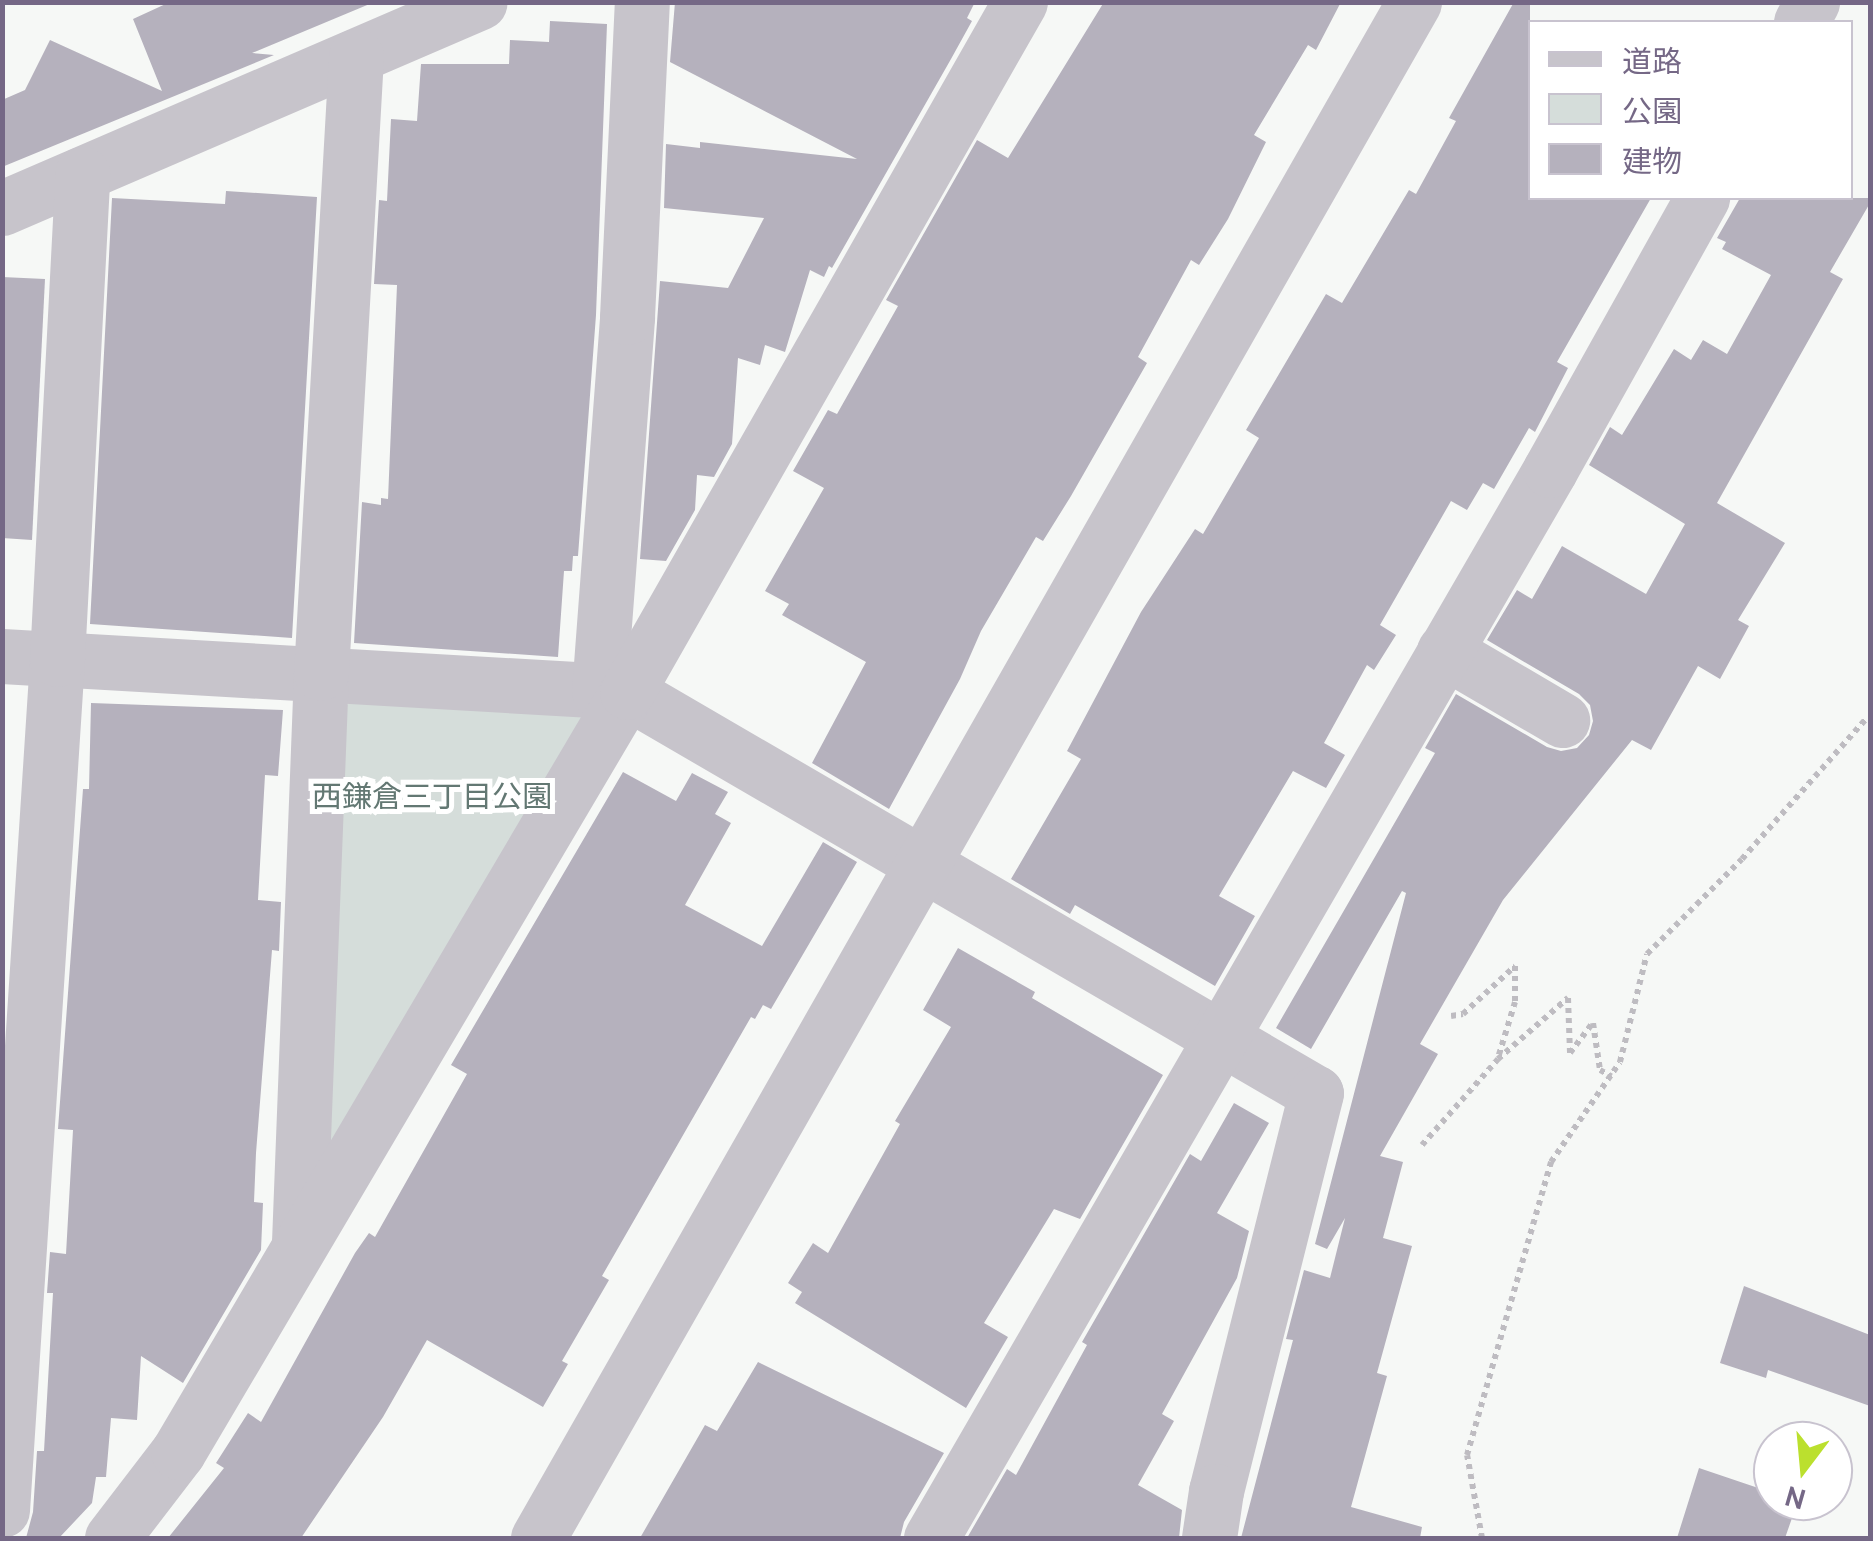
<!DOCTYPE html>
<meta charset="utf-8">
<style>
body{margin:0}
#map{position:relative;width:1873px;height:1541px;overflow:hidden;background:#f6f8f6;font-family:Cabin,"Noto Sans JP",sans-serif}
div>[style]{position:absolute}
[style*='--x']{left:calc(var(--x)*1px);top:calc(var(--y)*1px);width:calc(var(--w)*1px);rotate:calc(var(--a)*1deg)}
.green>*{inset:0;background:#d5ddda}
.building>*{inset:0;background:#b5b1bd}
.path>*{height:6px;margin-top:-3px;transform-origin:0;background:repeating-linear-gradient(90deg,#bebcc1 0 5px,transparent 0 10px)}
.minor>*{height:55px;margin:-27.5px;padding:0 27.5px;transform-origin:27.5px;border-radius:27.5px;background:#c7c4cb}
span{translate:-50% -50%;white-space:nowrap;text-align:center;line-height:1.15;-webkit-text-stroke:10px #fff;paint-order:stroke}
.park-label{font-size:30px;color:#637873}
.frame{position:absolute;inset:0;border:5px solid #756886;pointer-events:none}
.legend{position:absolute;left:1528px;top:20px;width:325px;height:180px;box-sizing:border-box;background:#fff;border:2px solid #c8c3cf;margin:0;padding:12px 18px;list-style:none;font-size:30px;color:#756886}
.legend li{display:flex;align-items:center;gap:20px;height:50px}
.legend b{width:50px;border:2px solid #c8c3cf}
.north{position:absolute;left:1753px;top:1421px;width:100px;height:100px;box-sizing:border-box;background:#fff;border:2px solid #c8c3cf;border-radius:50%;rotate:196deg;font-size:28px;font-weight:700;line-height:40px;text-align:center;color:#756886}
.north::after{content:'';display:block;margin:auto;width:35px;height:45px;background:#bbe02e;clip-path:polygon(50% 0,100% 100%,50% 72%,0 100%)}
</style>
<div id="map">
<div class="green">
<div style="clip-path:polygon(357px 696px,577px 708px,590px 720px,325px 1169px,339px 712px)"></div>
</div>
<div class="building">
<div style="clip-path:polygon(170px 2px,372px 3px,252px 53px,274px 55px,2px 167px,2px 100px,25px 90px,50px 40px,162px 91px,133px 19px)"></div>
<div style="clip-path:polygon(675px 2px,975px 2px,967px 18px,972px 21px,951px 59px,832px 268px,829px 266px,824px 277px,810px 270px,785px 352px,765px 345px,760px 365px,738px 358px,732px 444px,714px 477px,697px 475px,695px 510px,666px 561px,640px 559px,660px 281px,728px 288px,764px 218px,664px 208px,666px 144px,700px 148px,700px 142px,857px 159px,670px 62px)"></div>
<div style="clip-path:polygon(1104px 2px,1341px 2px,1316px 50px,1308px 45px,1254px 135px,1266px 142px,1228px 219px,1199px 265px,1191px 260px,1138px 357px,1147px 363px,1071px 496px,1043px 541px,1036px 537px,981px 631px,960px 679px,889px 809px,812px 763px,866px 662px,782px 615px,789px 604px,765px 591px,824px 488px,793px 471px,828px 410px,837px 414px,898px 306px,886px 300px,977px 140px,1008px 158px)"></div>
<div style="clip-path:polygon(1514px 2px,1530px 2px,1530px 198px,1651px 198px,1557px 362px,1568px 368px,1535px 432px,1529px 428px,1494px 489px,1483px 483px,1467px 510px,1451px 501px,1380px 625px,1396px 635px,1374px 670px,1367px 665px,1324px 743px,1345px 755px,1326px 788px,1293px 771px,1219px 896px,1255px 916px,1215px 986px,1075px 905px,1070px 914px,1011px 879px,1081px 759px,1067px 751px,1141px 612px,1195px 529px,1203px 534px,1259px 438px,1246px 430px,1326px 294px,1342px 303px,1409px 190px,1416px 194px,1456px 121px,1449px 118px)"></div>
<div style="clip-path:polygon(550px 21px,607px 24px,596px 315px,578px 556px,573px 556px,572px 571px,564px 571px,558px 657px,354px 643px,362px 502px,381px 505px,381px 498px,388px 499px,397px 285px,374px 284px,379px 200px,387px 201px,391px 119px,417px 121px,421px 64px,509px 64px,510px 40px,549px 42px)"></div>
<div style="clip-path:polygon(226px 191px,317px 197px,292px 638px,90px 624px,112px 198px,225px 204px)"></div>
<div style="clip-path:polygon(1740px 198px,1870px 198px,1870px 203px,1830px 272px,1843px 279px,1717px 503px,1785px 543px,1738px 620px,1749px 626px,1720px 679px,1698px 666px,1651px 750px,1632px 740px,1503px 900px,1420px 1044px,1438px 1054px,1380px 1156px,1403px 1162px,1383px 1238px,1412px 1246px,1377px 1373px,1387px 1376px,1351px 1507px,1422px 1527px,1420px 1538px,1241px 1538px,1293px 1340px,1286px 1339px,1304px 1270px,1330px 1278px,1345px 1218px,1327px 1249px,1315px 1244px,1406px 893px,1402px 891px,1311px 1049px,1276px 1028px,1435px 753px,1425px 748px,1456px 694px,1547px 747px,1561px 751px,1577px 748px,1589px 735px,1593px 721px,1590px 705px,1579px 694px,1487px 640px,1517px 590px,1532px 599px,1562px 546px,1646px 594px,1685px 524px,1589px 465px,1610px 427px,1622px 435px,1674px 349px,1691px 360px,1703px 340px,1727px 354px,1771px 275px,1722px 249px,1726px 242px,1717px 238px)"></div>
<div style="clip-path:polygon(2px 277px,45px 279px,32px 540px,2px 538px)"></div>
<div style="clip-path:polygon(91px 703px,283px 710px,278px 776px,265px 775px,258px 900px,281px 902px,279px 951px,272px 950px,256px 1153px,254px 1202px,263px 1203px,261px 1250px,183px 1383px,141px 1356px,137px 1420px,111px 1418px,106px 1477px,96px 1477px,92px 1503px,59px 1538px,26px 1538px,33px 1512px,37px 1451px,44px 1451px,53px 1293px,47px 1293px,50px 1252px,66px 1254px,73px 1130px,58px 1129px,83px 789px,89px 789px)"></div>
<div style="clip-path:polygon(623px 772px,676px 801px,692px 773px,728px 792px,715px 814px,731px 823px,685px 905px,762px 946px,823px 842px,857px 862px,771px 1009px,763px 1005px,755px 1019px,751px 1017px,602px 1276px,609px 1280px,562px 1361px,568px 1364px,543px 1407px,427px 1340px,383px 1417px,301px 1538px,168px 1538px,224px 1468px,216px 1463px,248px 1413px,261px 1422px,355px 1253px,369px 1233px,375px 1237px,467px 1074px,451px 1065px)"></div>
<div style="clip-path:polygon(958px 948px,1035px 992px,1032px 998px,1163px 1075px,1080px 1219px,1054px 1209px,984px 1323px,1008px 1337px,966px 1408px,795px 1303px,802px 1292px,788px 1283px,813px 1243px,828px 1253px,900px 1124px,895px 1121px,951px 1027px,923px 1010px)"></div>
<div style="clip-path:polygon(1234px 1103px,1269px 1123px,1217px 1213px,1249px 1231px,1237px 1278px,1162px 1414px,1174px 1421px,1138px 1485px,1182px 1510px,1179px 1538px,967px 1538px,1007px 1469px,1016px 1475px,1087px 1345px,1082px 1342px,1190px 1154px,1201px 1161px)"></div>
<div style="clip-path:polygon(1744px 1286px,1870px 1335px,1870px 1406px,1768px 1370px,1766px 1378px,1720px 1363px)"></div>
<div style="clip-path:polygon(758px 1362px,944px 1453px,904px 1522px,900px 1538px,640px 1538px,705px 1425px,717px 1431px)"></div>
<div style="clip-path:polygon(1699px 1468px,1773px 1493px,1773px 1501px,1798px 1501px,1785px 1538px,1677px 1538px)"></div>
</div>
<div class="path">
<div style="--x:1451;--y:1016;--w:12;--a:-9"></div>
<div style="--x:1463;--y:1014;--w:71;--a:-42.7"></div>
<div style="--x:1515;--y:966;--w:36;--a:90"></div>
<div style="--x:1515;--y:1002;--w:59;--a:106.9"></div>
<div style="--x:1422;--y:1145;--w:115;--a:-48.5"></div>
<div style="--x:1498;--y:1059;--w:93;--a:-41.1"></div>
<div style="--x:1568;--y:998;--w:55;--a:87.9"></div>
<div style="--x:1570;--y:1053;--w:38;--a:-53"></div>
<div style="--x:1593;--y:1023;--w:48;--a:81.5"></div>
<div style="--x:1600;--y:1070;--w:13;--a:29"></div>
<div style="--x:1482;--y:1538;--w:84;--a:-100.2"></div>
<div style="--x:1467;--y:1455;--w:305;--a:-74"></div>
<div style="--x:1551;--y:1162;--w:121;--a:-55.4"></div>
<div style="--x:1620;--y:1062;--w:111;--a:-76"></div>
<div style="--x:1647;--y:954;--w:134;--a:-45"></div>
<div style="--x:1742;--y:859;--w:187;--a:-48.5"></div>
</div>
<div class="minor">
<div style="--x:1801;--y:22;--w:23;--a:-61"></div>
<div style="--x:2;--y:208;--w:520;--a:-23.31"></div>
<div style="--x:1444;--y:651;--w:137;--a:30.3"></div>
<div style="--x:2;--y:656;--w:626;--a:3.3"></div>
<div style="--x:627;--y:692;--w:797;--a:30.2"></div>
<div style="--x:1316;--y:1093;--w:410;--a:104.1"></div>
<div style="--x:1216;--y:1491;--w:48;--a:98.5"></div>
<div style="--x:599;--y:691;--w:375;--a:-85.7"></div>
<div style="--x:627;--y:317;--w:315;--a:-87.3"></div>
<div style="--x:299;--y:1242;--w:569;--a:-87.79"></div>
<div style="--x:321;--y:673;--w:618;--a:-86.75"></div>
<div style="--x:2;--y:1510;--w:853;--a:-86.3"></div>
<div style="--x:57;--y:659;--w:486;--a:-87"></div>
<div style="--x:112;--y:1538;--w:108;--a:-52.5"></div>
<div style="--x:178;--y:1452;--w:883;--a:-59.43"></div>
<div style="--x:627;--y:692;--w:794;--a:-60.34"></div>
<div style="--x:538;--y:1538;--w:1768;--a:-60.3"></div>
<div style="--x:931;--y:1538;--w:1234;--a:-59.9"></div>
<div style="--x:1550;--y:470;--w:312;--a:-60.8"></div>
</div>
<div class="park-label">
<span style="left:432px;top:797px">西鎌倉三丁目公園</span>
</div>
<div class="frame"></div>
<ul class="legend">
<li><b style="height:12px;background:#c7c4cb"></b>道路</li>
<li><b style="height:28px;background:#d5ddda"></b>公園</li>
<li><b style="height:28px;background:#b5b1bd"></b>建物</li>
</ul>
<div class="north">N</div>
</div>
